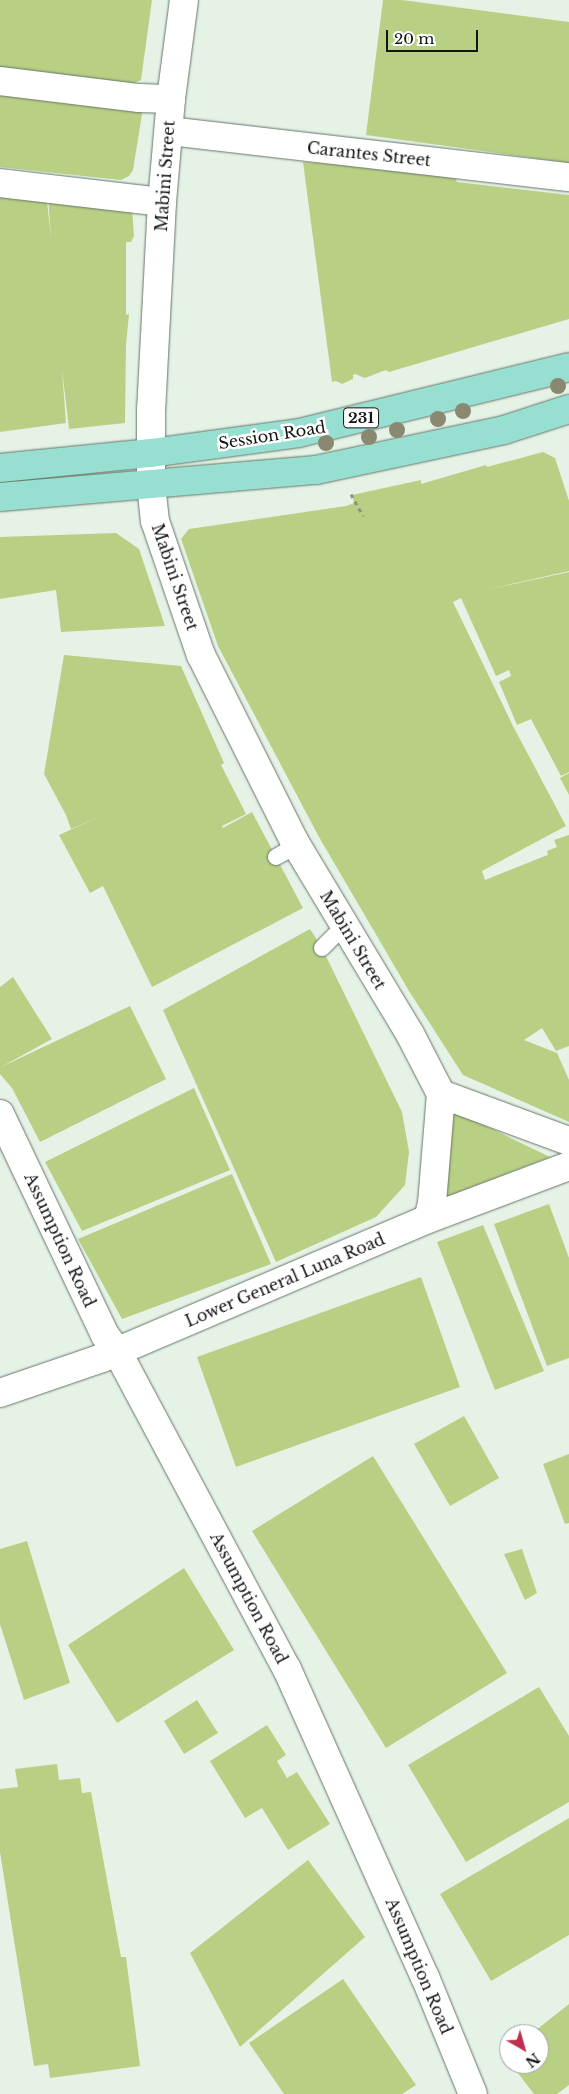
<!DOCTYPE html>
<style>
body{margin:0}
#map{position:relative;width:569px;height:2094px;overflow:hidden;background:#e5f3e7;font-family:"Libre Baskerville",serif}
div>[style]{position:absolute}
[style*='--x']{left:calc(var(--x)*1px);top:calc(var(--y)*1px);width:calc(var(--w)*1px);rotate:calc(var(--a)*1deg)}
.building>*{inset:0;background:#b8d083}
.path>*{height:3px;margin-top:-1.5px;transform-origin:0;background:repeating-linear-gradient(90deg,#89938a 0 4px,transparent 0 8px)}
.roads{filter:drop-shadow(0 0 1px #677469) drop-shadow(0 0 1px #677469)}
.lane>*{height:16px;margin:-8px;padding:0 8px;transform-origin:8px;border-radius:8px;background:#fff}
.street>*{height:28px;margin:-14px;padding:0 14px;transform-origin:14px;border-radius:14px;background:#fff}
.secondary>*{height:28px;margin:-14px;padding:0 14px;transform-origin:14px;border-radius:14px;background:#fff}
.primary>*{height:28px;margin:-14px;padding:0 14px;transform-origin:14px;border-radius:14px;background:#97e0d1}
.trees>*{width:16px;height:16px;margin:-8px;border-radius:50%;background:#888970}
span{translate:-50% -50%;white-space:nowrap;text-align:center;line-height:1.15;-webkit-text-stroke:5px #fff;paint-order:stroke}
.shield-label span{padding:1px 4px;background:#fff;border:1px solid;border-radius:4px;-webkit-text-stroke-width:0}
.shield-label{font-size:15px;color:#111612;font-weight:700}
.street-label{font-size:16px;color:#111612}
.north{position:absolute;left:499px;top:2024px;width:50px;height:50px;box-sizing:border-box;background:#fff;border:1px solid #a0a2a0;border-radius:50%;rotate:142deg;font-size:14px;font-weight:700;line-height:20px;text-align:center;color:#111612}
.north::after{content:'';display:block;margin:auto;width:18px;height:22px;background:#c02f4f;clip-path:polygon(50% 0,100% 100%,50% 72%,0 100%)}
.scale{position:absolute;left:386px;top:30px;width:92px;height:22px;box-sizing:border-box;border:2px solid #111612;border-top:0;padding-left:6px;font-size:15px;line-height:18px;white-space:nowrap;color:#111612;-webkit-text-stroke:4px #fff;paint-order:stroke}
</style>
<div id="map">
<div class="building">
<div style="clip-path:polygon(0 0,152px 0,141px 80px,121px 89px,0 80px)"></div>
<div style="clip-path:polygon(383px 0,402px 0,569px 22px,569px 163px,366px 135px)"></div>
<div style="clip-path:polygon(0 92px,143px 108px,133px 170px,129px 176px,121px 180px,0 167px)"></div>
<div style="clip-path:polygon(303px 162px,354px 165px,455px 178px,457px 182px,569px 195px,569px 319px,389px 372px,386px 370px,365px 378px,355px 374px,353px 375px,353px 379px,342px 384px,336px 381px,332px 382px)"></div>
<div style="clip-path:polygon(48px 196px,132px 208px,134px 236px,131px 242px,126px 242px,126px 315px,129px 314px,126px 345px,125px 423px,69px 429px,62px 369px,66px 423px,0 432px,0 197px,47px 201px,51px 238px)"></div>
<div style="clip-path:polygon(543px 452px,555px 458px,569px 501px,569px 571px,481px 591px,569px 572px,569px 772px,561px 776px,531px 719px,517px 725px,499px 682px,511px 676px,509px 670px,496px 676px,461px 598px,453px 602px,513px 726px,566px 826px,482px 871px,485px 880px,545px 856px,548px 855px,547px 851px,557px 847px,554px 840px,569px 835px,569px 1046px,556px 1051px,542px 1028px,524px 1040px,557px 1053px,569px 1080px,569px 1122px,463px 1075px,409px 991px,319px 837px,218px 646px,181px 539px,189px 529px,346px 506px,354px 503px,352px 495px,421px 480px,421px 484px,486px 465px,487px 467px)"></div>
<div style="clip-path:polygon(116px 533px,139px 549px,165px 626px,61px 632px,56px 590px,0 599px,0 537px)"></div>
<div style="clip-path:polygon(64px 655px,181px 666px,224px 763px,221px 765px,246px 814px,222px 826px,223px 828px,252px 812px,303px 908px,152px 987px,103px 886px,90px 893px,59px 835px,101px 816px,71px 829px,66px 815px,44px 774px)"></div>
<div style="clip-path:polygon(569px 773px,569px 795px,560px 778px)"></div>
<div style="clip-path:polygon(310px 929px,322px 948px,402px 1112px,409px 1152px,405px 1185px,376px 1217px,276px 1262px,163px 1010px)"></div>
<div style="clip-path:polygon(13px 977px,52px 1039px,1px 1067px,130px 1006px,166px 1079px,40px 1142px,12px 1088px,0 1074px,0 987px)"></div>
<div style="clip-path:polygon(194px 1088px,230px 1170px,82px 1231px,45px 1162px)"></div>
<div style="clip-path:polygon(453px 1110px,550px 1157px,444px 1198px)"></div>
<div style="clip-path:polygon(232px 1174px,271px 1264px,122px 1319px,78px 1239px)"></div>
<div style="clip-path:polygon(549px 1204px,569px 1258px,569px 1358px,547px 1366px,494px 1224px)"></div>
<div style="clip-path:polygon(483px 1225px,544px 1371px,495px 1390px,437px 1242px)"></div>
<div style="clip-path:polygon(421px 1277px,460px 1387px,236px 1467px,197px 1357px)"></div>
<div style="clip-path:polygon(464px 1416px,499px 1478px,450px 1506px,414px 1444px)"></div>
<div style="clip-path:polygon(569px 1454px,569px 1523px,565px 1524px,543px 1464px)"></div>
<div style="clip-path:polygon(373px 1456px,507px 1673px,386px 1748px,252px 1531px)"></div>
<div style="clip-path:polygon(27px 1541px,70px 1683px,24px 1700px,0 1624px,0 1549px)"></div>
<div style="clip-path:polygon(522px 1549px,537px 1593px,525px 1600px,504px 1554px)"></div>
<div style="clip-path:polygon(184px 1568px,234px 1650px,117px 1723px,68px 1645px)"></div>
<div style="clip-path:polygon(539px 1687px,569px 1736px,569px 1802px,466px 1862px,408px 1765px)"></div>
<div style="clip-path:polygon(197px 1700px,218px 1733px,184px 1754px,164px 1721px)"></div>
<div style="clip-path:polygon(267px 1725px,286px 1755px,277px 1761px,287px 1778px,297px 1772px,330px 1824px,288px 1850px,262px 1808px,245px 1818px,210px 1761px)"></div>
<div style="clip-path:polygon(57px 1764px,59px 1780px,80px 1778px,82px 1793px,91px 1792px,121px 1957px,126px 1957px,140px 2066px,50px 2078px,48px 2064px,34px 2066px,0 1852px,0 1789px,18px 1787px,15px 1769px)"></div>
<div style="clip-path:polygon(569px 1818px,569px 1935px,491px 1981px,440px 1894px)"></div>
<div style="clip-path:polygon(308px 1860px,365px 1937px,240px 2047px,190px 1953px)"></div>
<div style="clip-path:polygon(343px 1979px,416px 2085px,402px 2094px,284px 2094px,249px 2043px)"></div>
<div style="clip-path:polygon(569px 2004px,569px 2085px,557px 2094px,534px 2094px,511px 2064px,539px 2064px,539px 2034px,531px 2034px)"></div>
</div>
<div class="path">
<div style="--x:351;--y:494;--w:25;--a:61"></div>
</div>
<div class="roads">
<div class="lane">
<div style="--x:276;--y:857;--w:23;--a:-29"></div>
<div style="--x:322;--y:948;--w:33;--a:-45"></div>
</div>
<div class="street">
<div style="--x:0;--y:81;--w:140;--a:7"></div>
<div style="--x:139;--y:98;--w:32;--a:2"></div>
<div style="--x:169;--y:131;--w:403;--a:6.6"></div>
<div style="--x:0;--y:183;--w:163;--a:6.7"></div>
<div style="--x:117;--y:1351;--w:361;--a:61.9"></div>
<div style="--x:287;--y:1669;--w:338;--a:65.9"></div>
<div style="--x:425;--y:1977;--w:126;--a:67.7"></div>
</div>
<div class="secondary">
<div style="--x:184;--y:0;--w:100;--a:97.5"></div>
<div style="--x:171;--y:99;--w:103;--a:95"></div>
<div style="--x:162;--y:202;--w:209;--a:93"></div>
<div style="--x:151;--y:411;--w:73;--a:90"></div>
<div style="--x:151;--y:484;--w:37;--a:84"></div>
<div style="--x:155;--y:521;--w:142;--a:71.1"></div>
<div style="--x:201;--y:655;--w:208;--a:63.4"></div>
<div style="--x:294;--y:841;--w:225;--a:59"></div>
<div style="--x:410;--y:1034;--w:68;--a:62.7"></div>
<div style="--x:441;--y:1094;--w:109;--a:94.7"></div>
<div style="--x:432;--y:1203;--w:16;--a:104"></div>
<div style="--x:441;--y:1094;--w:136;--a:20.2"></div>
<div style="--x:0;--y:1114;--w:245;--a:64.6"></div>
<div style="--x:105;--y:1335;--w:20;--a:53"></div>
<div style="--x:0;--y:1393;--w:108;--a:-18.9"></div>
<div style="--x:102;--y:1358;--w:354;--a:-23.1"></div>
<div style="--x:428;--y:1219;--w:151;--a:-20.6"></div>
</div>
<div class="primary">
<div style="--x:0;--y:468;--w:152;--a:-5.7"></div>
<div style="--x:151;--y:453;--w:149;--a:-7.7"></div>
<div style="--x:299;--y:433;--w:278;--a:-13.7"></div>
<div style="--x:0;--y:497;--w:317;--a:-4.9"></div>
<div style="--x:316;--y:470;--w:192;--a:-12"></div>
<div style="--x:504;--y:430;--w:68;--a:-17.9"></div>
</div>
</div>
<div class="trees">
<div style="left:558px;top:386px"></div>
<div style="left:463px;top:411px"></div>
<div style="left:438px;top:419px"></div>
<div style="left:397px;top:430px"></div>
<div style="left:369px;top:437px"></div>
<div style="left:326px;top:443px"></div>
</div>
<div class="shield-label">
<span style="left:361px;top:418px">231</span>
</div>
<div class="street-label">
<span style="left:369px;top:154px;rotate:6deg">Carantes Street</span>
<span style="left:165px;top:176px;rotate:-86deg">Mabini Street</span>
<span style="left:272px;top:435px;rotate:-9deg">Session Road</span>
<span style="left:175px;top:577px;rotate:71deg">Mabini Street</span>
<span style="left:353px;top:940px;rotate:59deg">Mabini Street</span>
<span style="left:60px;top:1240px;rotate:65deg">Assumption Road</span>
<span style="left:285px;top:1280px;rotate:-23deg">Lower General Luna Road</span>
<span style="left:249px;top:1598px;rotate:62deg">Assumption Road</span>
<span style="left:419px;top:1966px;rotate:67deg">Assumption Road</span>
</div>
<div class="north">N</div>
<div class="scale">20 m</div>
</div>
